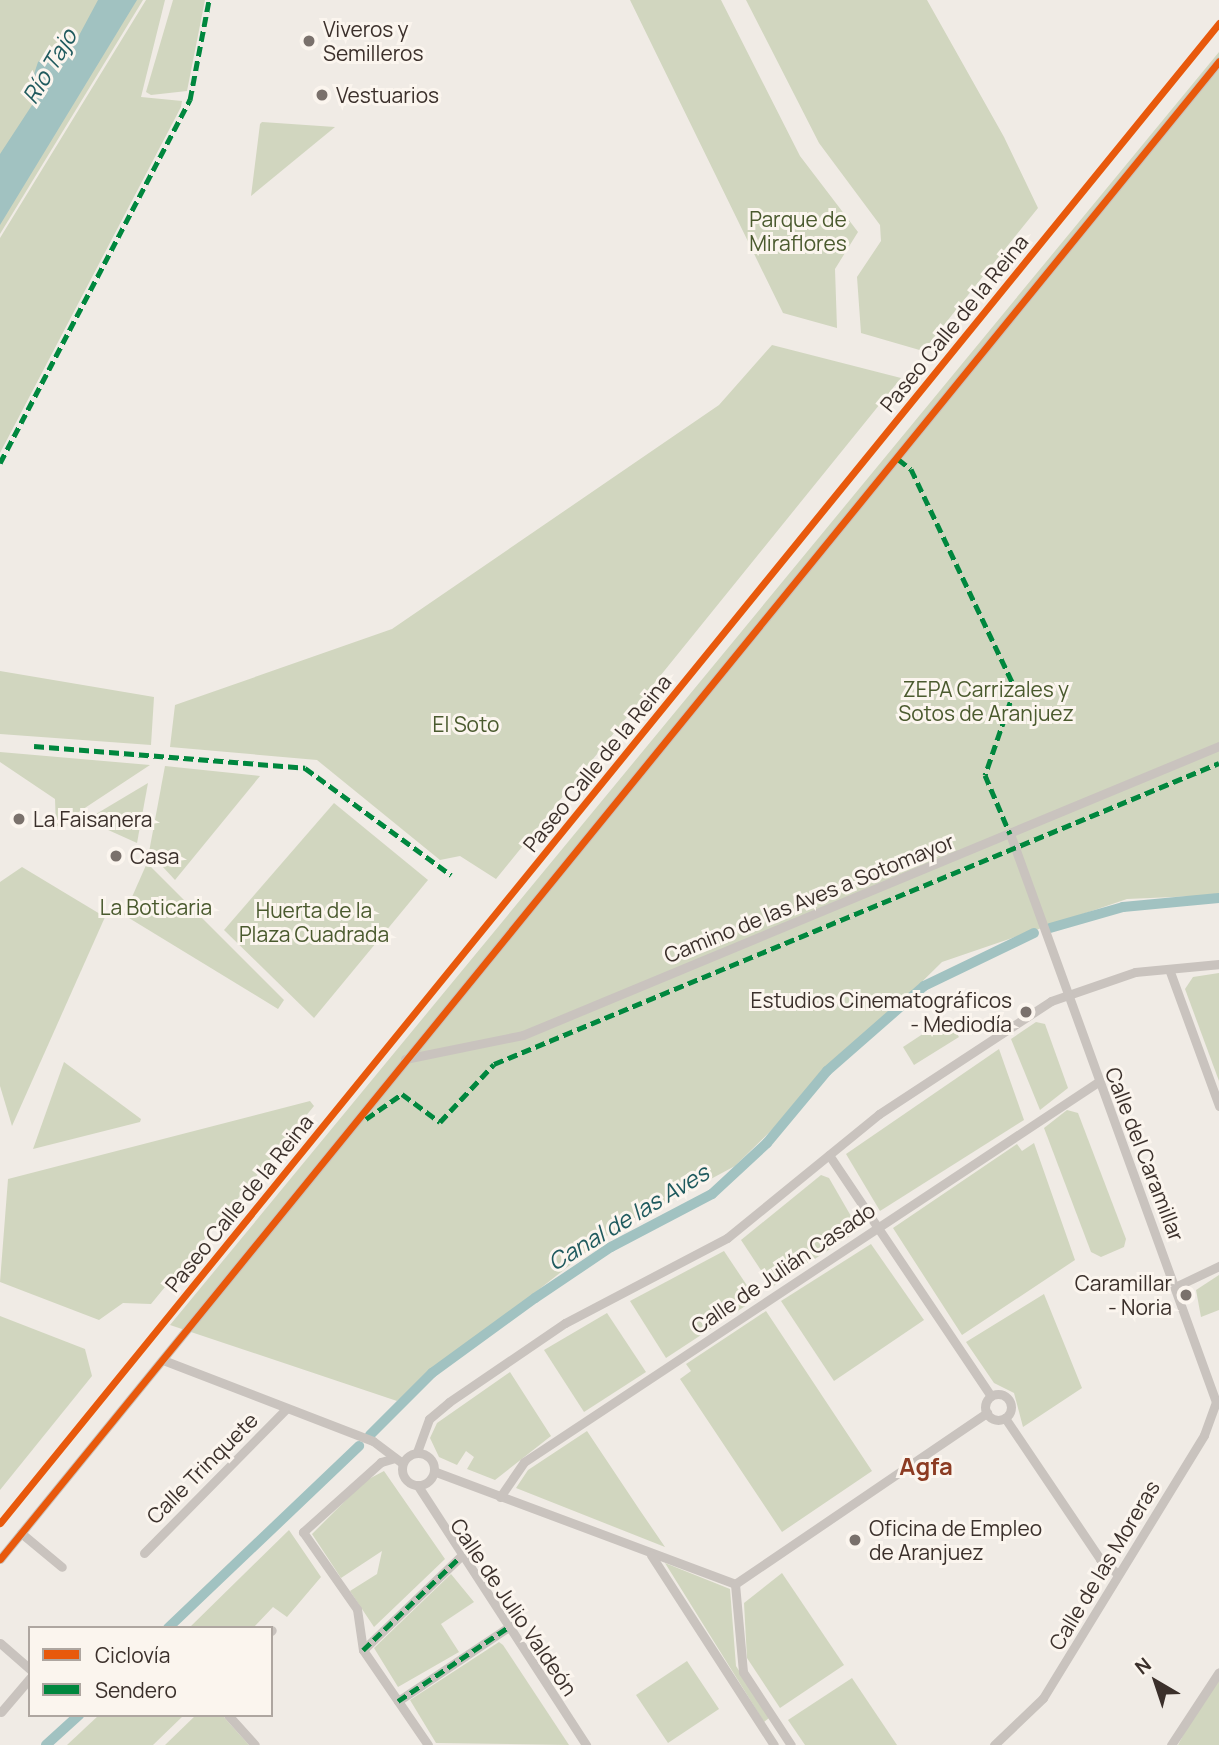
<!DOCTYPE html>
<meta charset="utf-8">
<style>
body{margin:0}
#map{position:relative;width:1219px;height:1745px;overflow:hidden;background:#f0ebe5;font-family:Manrope,sans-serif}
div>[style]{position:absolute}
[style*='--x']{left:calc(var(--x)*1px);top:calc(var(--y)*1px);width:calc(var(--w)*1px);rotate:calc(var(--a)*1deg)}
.green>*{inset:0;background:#d1d6bf}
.water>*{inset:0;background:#a1c2c1}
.canal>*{height:10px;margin:-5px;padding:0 5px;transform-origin:5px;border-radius:5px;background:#a1c2c1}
.street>*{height:9px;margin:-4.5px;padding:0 4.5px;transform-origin:4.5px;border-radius:4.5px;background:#c9c3be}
.street>.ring{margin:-4.5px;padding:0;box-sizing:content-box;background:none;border:9px solid #c9c3be;border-radius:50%}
.quiet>*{height:5px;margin-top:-2.5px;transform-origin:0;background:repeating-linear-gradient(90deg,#00873e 0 10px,transparent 0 15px)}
.cycleway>*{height:7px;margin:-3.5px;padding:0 3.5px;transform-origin:3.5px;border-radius:3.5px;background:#e8590c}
.dots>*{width:19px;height:19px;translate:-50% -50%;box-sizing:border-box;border:4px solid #fbf5ee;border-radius:50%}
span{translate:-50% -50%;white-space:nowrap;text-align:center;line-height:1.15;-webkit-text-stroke:6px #fbf5ee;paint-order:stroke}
.poi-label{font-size:21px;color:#3b302b}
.left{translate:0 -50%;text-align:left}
.right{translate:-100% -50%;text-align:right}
.park-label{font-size:21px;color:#4a5a2e}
.street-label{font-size:21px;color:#3b302b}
.water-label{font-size:23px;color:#1f5a5e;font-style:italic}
.quarter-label{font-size:24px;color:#8c3b22;font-weight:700}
.legend{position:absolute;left:28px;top:1626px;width:245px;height:91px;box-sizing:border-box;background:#fbf5ee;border:2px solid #aea6a0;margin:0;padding:9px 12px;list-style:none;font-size:21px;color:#3b302b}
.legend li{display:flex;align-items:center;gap:14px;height:35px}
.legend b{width:35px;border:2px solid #aea6a0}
.north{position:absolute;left:1121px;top:1647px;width:70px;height:70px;-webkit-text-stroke:5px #fbf5ee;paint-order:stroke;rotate:321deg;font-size:19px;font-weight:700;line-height:28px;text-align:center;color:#3b302b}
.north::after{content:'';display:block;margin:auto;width:24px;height:32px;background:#3b302b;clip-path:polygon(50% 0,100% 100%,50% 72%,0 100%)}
</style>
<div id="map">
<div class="green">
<div style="clip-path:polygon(0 0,143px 0,0 234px)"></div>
<div style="clip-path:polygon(146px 0,165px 0,141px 97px,182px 101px,181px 107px,0 453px,0 238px)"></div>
<div style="clip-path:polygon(173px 0,205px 0,187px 91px,151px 95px,146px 92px)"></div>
<div style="clip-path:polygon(630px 0,721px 0,800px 156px,858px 232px,835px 269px,837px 328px,783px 313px)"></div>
<div style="clip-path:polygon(746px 0,927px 0,1004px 137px,1038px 208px,923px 351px,861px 333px,857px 277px,881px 241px,880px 225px,819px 143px)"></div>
<div style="clip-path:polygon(1219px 52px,1219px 895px,1127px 899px,942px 962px,735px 1166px,612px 1232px,397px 1401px,170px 1325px)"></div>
<div style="clip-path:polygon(262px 122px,335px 127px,251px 196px,260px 124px)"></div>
<div style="clip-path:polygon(772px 345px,901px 378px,496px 879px,460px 856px,440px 860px,317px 760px,170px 747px,175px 705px,392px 629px,719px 405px)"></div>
<div style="clip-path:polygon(0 671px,154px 697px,151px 745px,0 734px)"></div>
<div style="clip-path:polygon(0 752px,150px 765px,56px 827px,55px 799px,0 762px)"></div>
<div style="clip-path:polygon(165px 766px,260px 776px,175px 880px,149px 852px)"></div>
<div style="clip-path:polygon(148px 783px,137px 843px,86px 820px)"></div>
<div style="clip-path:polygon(334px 803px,428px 880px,314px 1018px,224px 930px)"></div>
<div style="clip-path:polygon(147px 863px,284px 1000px,278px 1009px,124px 915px)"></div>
<div style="clip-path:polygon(22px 867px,105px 917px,12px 1126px,0 1086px,0 882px)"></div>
<div style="clip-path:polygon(1219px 973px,1219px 1081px,1185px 989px,1193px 977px)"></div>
<div style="clip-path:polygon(947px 1018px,959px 1037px,914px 1065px,903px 1047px)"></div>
<div style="clip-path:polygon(1036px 1022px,1045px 1024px,1068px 1088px,1040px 1110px,1011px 1039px)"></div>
<div style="clip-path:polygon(999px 1049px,1024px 1120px,880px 1211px,846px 1154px)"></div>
<div style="clip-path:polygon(64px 1062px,141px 1119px,140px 1122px,33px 1149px)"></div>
<div style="clip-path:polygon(310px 1101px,314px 1106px,151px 1304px,123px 1303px,99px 1320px,0 1282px,8px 1179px)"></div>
<div style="clip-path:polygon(1067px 1110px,1078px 1113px,1126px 1239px,1124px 1247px,1101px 1257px,1091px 1252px,1044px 1128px)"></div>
<div style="clip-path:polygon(1034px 1143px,1075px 1260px,962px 1335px,893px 1228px,1017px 1144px,1022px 1151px)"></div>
<div style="clip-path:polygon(821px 1175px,829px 1178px,859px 1230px,772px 1287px,741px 1240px)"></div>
<div style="clip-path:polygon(871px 1244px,924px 1320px,834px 1381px,781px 1301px)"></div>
<div style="clip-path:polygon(724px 1251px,756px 1299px,666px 1358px,630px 1301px)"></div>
<div style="clip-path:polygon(1219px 1275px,1219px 1310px,1201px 1317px,1196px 1290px)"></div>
<div style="clip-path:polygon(1044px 1294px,1082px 1388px,1023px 1427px,1014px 1393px,994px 1383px,966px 1342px)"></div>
<div style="clip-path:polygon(766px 1311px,872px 1471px,782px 1532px,680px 1379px,691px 1371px,686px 1364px)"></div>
<div style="clip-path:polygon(607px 1313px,646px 1372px,584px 1412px,544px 1350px)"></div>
<div style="clip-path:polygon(0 1316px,85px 1349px,92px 1376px,0 1490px)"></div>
<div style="clip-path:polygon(510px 1372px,551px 1436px,495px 1480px,467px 1469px,474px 1457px,466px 1451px,457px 1465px,439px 1457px,430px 1438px,437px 1423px)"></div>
<div style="clip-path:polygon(587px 1431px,639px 1509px,665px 1547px,516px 1488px,528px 1470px)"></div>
<div style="clip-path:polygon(384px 1471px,445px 1559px,374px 1627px,350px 1591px,377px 1574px,382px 1551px,341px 1578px,312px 1534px,365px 1481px)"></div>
<div style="clip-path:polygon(289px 1530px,321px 1577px,287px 1617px,273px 1607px,253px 1628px,189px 1628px)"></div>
<div style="clip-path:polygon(665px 1563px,730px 1589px,736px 1666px,769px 1718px,764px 1722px)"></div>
<div style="clip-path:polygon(782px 1573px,844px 1665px,780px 1708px,747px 1658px,744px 1603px)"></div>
<div style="clip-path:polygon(451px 1574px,474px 1602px,441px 1624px,459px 1652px,398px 1687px,374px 1648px)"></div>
<div style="clip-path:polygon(499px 1642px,503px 1645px,569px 1745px,436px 1743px,410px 1700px)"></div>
<div style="clip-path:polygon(687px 1661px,719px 1709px,668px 1743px,636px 1695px)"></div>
<div style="clip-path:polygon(852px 1678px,897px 1745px,805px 1745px,788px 1720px)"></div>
<div style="clip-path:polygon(1219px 1681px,1219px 1745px,1178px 1745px,1196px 1711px)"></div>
<div style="clip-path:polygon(99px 1715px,184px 1715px,153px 1745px,67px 1745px)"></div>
<div style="clip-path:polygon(196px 1715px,222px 1715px,249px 1745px,165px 1745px)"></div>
</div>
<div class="water">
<div style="clip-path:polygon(98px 0,137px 0,0 225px,0 154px,36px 99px,30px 86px,38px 62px,61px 41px,76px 41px)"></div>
</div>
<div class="canal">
<div style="--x:1050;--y:928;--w:76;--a:-16"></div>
<div style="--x:1123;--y:907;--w:96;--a:-5.4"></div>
<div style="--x:370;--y:1435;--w:88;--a:-45"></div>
<div style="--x:432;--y:1373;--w:127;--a:-36.1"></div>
<div style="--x:535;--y:1298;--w:92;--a:-33.9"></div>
<div style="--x:611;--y:1247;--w:114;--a:-27.7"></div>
<div style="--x:712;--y:1194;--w:75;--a:-42.8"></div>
<div style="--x:767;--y:1143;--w:94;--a:-50.2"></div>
<div style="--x:827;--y:1071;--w:129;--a:-41.2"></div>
<div style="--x:924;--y:986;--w:122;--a:-25.7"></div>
<div style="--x:168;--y:1628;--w:264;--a:-43.6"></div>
<div style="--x:46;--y:1745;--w:45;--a:-42.3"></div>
</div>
<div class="street">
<div style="--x:1169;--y:969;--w:146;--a:69.9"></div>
<div style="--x:405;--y:1059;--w:120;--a:-11.5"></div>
<div style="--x:523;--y:1035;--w:754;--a:-22.55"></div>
<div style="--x:829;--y:1155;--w:290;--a:56.1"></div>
<div style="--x:1177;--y:1286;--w:47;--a:-25.5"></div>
<div style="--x:163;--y:1360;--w:225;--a:21.1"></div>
<div style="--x:373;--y:1441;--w:35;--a:37"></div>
<div class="ring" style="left:985px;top:1394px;width:17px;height:17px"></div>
<div style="--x:1005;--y:1418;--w:170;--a:56"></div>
<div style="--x:1100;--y:1559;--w:23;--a:40"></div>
<div style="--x:417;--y:1452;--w:35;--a:-70"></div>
<div style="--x:429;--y:1419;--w:26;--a:-40"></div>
<div style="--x:449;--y:1402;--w:140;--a:-34.3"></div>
<div style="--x:565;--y:1323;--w:183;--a:-27.7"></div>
<div style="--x:727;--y:1238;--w:196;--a:-39.2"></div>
<div style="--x:879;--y:1114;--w:206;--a:-33.3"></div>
<div style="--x:1051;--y:1001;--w:89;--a:-19"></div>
<div style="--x:1135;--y:972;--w:84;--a:-5.4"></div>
<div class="ring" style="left:402px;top:1453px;width:23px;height:23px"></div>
<div style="--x:395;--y:1458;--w:15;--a:164"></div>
<div style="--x:381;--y:1462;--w:105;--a:138.1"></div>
<div style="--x:303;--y:1532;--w:94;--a:55"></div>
<div style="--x:357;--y:1609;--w:41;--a:81.7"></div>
<div style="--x:363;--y:1650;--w:115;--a:55.6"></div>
<div style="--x:436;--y:1472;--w:319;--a:20.5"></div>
<div style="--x:735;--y:1584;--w:88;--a:84.8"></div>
<div style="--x:743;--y:1672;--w:87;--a:56.7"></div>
<div style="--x:418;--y:1486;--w:309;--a:57"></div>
<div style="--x:500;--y:1497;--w:42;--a:-55.6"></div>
<div style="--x:524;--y:1462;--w:688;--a:-33.51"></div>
<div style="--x:21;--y:1533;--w:53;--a:39.7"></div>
<div style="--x:144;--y:1553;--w:202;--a:-45.4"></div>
<div style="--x:651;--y:1555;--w:226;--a:57.1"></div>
<div style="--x:0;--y:1559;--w:1931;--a:-50.86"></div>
<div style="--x:735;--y:1584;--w:305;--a:-34.2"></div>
<div style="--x:271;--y:1631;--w:1;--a:-45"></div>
<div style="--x:0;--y:1643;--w:40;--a:41"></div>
<div style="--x:363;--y:1650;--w:134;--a:-43.8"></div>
<div style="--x:398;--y:1701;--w:131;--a:-33.8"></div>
<div style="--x:1;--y:1712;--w:45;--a:-49.5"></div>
<div style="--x:228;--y:1715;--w:40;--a:48"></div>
<div style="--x:994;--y:1745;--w:68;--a:-43.8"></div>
<div style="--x:1043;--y:1698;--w:308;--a:-58.5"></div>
<div style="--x:1204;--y:1435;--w:35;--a:-70"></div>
<div style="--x:1216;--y:1402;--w:604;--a:-109.93"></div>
<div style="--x:1171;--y:1745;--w:87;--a:-56.7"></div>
</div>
<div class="quiet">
<div style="--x:898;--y:459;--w:16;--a:38"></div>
<div style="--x:911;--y:469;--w:242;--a:64.6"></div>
<div style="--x:1015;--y:688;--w:92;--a:109"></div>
<div style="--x:985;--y:775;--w:64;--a:67"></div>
<div style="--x:0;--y:463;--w:410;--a:-62.4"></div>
<div style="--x:190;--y:100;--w:102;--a:-79.2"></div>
<div style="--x:34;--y:746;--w:272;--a:4.6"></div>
<div style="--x:305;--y:768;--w:181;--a:36.2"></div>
<div style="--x:366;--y:1119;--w:44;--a:-34.8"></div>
<div style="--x:402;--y:1094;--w:47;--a:36.4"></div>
<div style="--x:440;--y:1122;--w:79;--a:-47"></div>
<div style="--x:494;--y:1064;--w:785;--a:-22.55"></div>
<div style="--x:363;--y:1650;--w:134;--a:-43.8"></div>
<div style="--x:398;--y:1701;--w:131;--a:-33.8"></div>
</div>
<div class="cycleway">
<div style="--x:0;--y:1523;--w:1933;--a:-50.9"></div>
<div style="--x:0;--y:1559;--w:1931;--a:-50.86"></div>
</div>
<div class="dots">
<div style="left:309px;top:41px;background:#7a716c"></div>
<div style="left:322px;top:95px;background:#7a716c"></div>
<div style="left:19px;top:819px;background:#7a716c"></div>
<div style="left:116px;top:856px;background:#7a716c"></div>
<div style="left:1026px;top:1012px;background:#7a716c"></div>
<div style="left:1186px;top:1295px;background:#7a716c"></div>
<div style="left:855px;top:1540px;background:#7a716c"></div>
</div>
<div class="poi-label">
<span class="left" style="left:323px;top:41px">Viveros y<br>Semilleros</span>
<span class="left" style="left:336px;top:95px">Vestuarios</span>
<span class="left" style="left:33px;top:819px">La Faisanera</span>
<span class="left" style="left:130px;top:856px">Casa</span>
<span class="right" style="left:1012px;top:1012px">Estudios Cinematográficos<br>- Mediodía</span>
<span class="right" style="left:1172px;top:1295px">Caramillar<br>- Noria</span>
<span class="left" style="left:869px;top:1540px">Oficina de Empleo<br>de Aranjuez</span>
</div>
<div class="park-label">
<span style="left:798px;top:231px">Parque de<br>Miraflores</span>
<span style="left:986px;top:701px">ZEPA Carrizales y<br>Sotos de Aranjuez</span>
<span style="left:466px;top:724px">El Soto</span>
<span style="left:156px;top:907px">La Boticaria</span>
<span style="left:314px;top:922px">Huerta de la<br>Plaza Cuadrada</span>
</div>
<div class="street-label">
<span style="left:954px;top:323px;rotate:-51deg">Paseo Calle de la Reina</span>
<span style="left:597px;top:763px;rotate:-51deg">Paseo Calle de la Reina</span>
<span style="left:809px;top:898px;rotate:-22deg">Camino de las Aves a Sotomayor</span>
<span style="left:1145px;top:1154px;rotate:69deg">Calle del Caramillar</span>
<span style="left:239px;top:1203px;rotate:-51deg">Paseo Calle de la Reina</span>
<span style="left:783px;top:1268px;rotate:-34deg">Calle de Julián Casado</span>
<span style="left:202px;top:1468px;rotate:-45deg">Calle Trinquete</span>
<span style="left:1104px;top:1565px;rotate:-59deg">Calle de las Moreras</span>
<span style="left:514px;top:1607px;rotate:56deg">Calle de Julio Valdeón</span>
</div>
<div class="water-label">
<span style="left:49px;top:66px;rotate:-59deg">Río Tajo</span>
<span style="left:628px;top:1217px;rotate:-31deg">Canal de las Aves</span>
</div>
<div class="quarter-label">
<span style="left:926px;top:1466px">Agfa</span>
</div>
<ul class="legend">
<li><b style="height:9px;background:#e8590c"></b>Ciclovía</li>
<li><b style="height:9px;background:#00873e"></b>Sendero</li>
</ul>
<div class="north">N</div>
</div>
